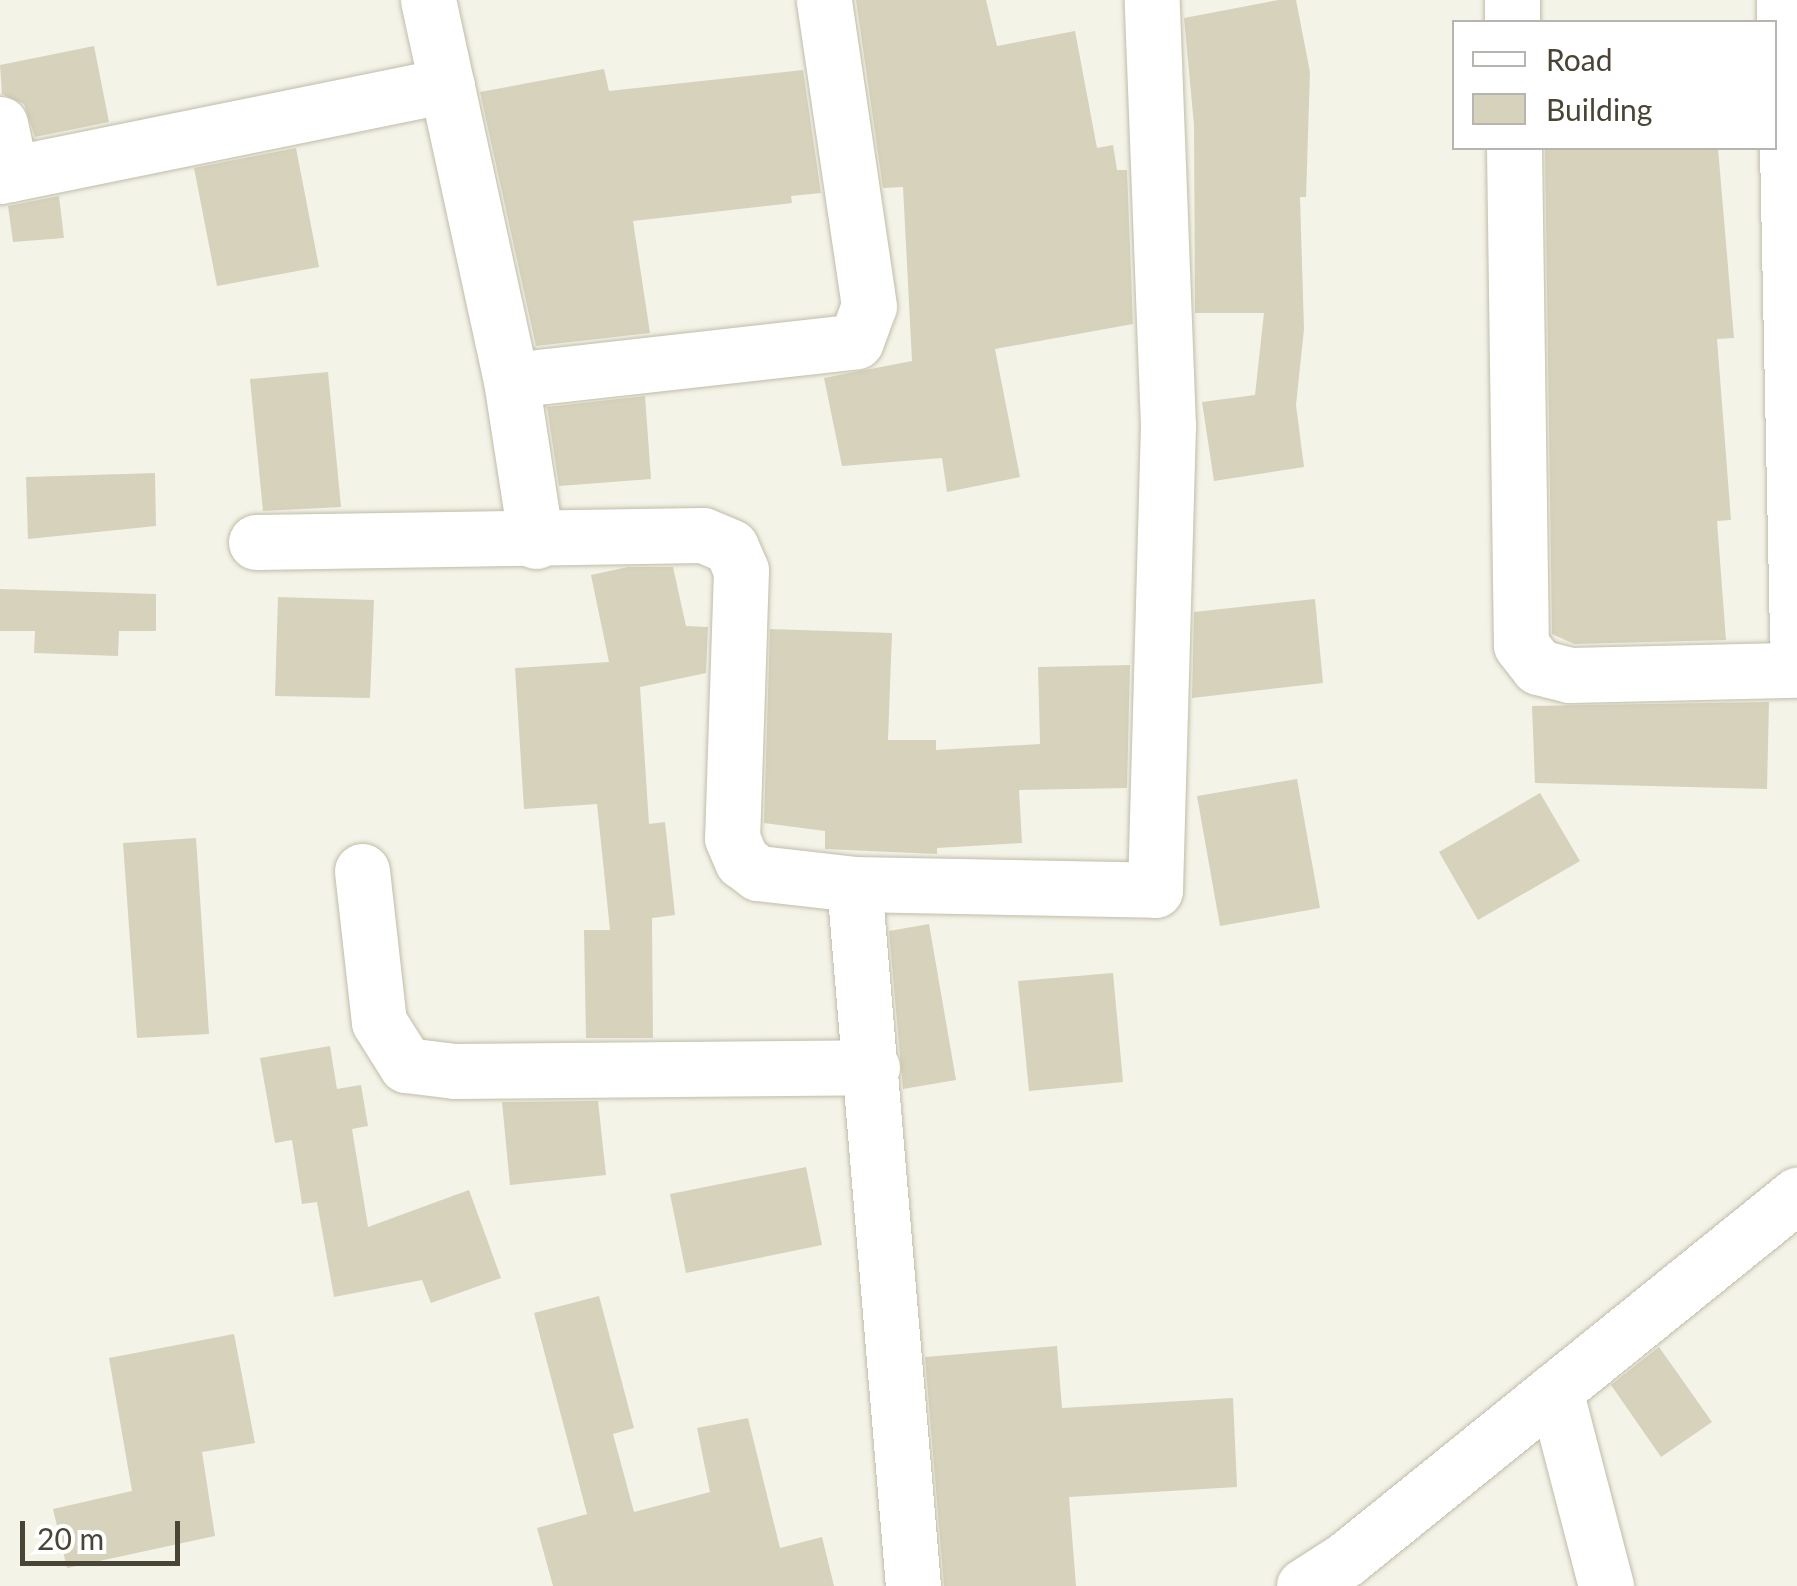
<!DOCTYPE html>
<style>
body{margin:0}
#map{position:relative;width:1797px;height:1586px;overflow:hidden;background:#f4f3e7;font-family:Lato,sans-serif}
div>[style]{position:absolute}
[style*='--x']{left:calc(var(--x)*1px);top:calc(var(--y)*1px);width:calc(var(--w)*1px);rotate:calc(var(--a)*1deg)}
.building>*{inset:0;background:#d6d2bc}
.roads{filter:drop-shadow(0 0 2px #c0bda9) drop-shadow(0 0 2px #c0bda9)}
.minor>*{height:55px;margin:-27.5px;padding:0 27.5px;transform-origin:27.5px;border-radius:27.5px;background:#fff}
span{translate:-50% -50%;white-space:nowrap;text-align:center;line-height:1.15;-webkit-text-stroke:8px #fff;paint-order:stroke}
.legend{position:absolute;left:1452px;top:20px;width:325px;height:130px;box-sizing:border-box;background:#fff;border:2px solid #b6b5af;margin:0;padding:12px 18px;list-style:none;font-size:30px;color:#484536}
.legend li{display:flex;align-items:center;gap:20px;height:50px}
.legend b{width:50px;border:2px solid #b6b5af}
.scale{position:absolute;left:20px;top:1521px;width:160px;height:45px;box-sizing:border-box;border:5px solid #484536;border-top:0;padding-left:12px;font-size:30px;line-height:35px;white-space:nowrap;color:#484536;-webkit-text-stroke:8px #fff;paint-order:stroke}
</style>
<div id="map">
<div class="building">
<div style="clip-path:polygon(856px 0,986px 0,997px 46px,1075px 31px,1097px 148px,1113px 145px,1117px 170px,1127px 170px,1133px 324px,995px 349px,1020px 477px,947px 492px,942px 458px,842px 466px,824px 378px,912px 361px,903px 187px,883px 188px)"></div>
<div style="clip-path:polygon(1278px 0,1296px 0,1310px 72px,1306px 197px,1300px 197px,1304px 329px,1296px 405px,1304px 467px,1214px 481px,1202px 402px,1255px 395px,1264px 313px,1195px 313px,1194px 125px,1184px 18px)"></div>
<div style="clip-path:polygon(94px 46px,109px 122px,35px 137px,24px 104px,2px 94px,0 65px)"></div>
<div style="clip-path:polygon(604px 69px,609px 91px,803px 70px,821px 193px,791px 196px,792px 203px,633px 221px,650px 333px,536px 346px,480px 92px)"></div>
<div style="clip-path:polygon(296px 148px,319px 267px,217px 286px,194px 168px)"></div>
<div style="clip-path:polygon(1545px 148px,1718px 148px,1734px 338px,1717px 339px,1731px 520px,1717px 521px,1726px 640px,1574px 644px,1552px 634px)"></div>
<div style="clip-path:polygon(59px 196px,64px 238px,13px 242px,8px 206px)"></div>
<div style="clip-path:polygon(328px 372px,341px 507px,263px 511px,250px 379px)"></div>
<div style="clip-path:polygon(645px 396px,651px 479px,559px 486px,547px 407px)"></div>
<div style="clip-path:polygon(155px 473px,156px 526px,28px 539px,26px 477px)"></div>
<div style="clip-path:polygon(628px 567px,673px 567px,686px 626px,708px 627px,706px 673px,640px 687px,649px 824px,665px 822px,675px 915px,652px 918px,653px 1038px,586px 1038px,584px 930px,610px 930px,597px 804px,524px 809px,515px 668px,609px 662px,591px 575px)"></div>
<div style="clip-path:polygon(0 589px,156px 594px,156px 631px,119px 631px,118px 656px,34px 653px,35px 631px,0 631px)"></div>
<div style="clip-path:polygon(278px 597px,374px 600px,370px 698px,275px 696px)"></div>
<div style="clip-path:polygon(1315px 599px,1323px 683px,1192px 698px,1194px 612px)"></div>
<div style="clip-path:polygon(770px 629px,892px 633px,888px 740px,936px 740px,936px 750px,1040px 744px,1038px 667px,1130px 665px,1127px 788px,1019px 790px,1022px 843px,937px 848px,937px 854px,825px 849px,825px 831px,764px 823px)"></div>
<div style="clip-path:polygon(1769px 702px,1767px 789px,1535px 783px,1532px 706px)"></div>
<div style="clip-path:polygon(1297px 779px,1320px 908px,1220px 926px,1197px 796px)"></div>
<div style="clip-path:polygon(1540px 793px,1580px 861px,1478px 920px,1439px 852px)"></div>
<div style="clip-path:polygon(196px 838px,209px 1034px,137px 1038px,123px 843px)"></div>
<div style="clip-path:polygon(929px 924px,956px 1080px,903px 1089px,889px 931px)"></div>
<div style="clip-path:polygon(1113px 973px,1123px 1082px,1029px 1091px,1018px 981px)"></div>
<div style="clip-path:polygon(330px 1046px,337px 1089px,361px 1085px,368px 1126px,352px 1129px,368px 1227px,469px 1190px,501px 1278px,431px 1303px,422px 1280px,334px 1297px,317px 1202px,302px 1204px,292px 1140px,275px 1143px,260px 1058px)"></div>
<div style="clip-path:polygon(598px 1101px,606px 1175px,510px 1185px,502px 1102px)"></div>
<div style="clip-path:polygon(806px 1167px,822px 1245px,686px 1273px,670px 1194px)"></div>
<div style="clip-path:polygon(599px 1296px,634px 1428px,613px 1434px,634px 1512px,710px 1492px,697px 1428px,748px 1418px,780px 1548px,822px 1537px,834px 1586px,553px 1586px,537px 1528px,587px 1514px,534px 1313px)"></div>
<div style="clip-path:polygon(234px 1334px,255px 1443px,202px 1452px,215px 1536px,67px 1568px,53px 1509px,132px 1491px,109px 1358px)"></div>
<div style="clip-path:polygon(1057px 1346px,1062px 1408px,1233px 1398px,1237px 1487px,1069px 1497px,1076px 1586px,944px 1586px,925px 1357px)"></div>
<div style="clip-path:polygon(1659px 1347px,1712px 1422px,1661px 1457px,1611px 1385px)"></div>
</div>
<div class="roads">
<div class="minor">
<div style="--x:428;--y:0;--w:389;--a:77.7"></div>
<div style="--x:511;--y:380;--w:163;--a:81.2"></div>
<div style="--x:1512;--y:0;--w:22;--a:90"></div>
<div style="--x:1784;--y:0;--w:639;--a:88.83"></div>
<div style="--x:0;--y:124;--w:51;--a:77.6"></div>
<div style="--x:1514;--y:148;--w:497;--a:89.2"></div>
<div style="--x:1521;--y:645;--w:28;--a:52"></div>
<div style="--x:1538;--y:667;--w:33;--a:14"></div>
<div style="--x:1570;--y:675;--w:227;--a:-1.3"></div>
<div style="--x:0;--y:176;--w:456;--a:-11.5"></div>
<div style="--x:511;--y:380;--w:347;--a:-6.4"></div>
<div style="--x:856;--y:341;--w:37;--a:-70"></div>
<div style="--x:869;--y:306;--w:309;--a:-98.4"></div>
<div style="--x:256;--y:542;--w:447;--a:-0.9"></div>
<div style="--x:703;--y:535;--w:30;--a:23"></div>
<div style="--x:731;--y:547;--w:25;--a:67"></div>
<div style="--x:741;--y:570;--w:268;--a:91.9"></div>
<div style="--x:732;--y:838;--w:25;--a:67"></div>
<div style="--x:742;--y:861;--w:20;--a:37"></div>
<div style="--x:758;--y:873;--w:97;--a:6.5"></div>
<div style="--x:362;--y:871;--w:152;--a:83.6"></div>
<div style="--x:379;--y:1022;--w:51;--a:57.9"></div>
<div style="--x:406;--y:1065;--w:49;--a:7"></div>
<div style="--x:455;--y:1071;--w:417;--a:-0.5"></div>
<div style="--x:1555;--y:1390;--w:203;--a:75.4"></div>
<div style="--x:913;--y:1586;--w:704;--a:-94.8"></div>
<div style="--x:854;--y:884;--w:301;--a:1.1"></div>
<div style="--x:1155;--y:890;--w:464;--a:-88.4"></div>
<div style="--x:1168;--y:426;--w:426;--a:-92.2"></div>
<div style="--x:1304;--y:1586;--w:50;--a:-32.7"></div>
<div style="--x:1346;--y:1559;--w:580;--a:-38.91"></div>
</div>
</div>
<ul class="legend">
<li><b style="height:12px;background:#fff"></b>Road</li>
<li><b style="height:28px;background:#d6d2bc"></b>Building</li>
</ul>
<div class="scale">20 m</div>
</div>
